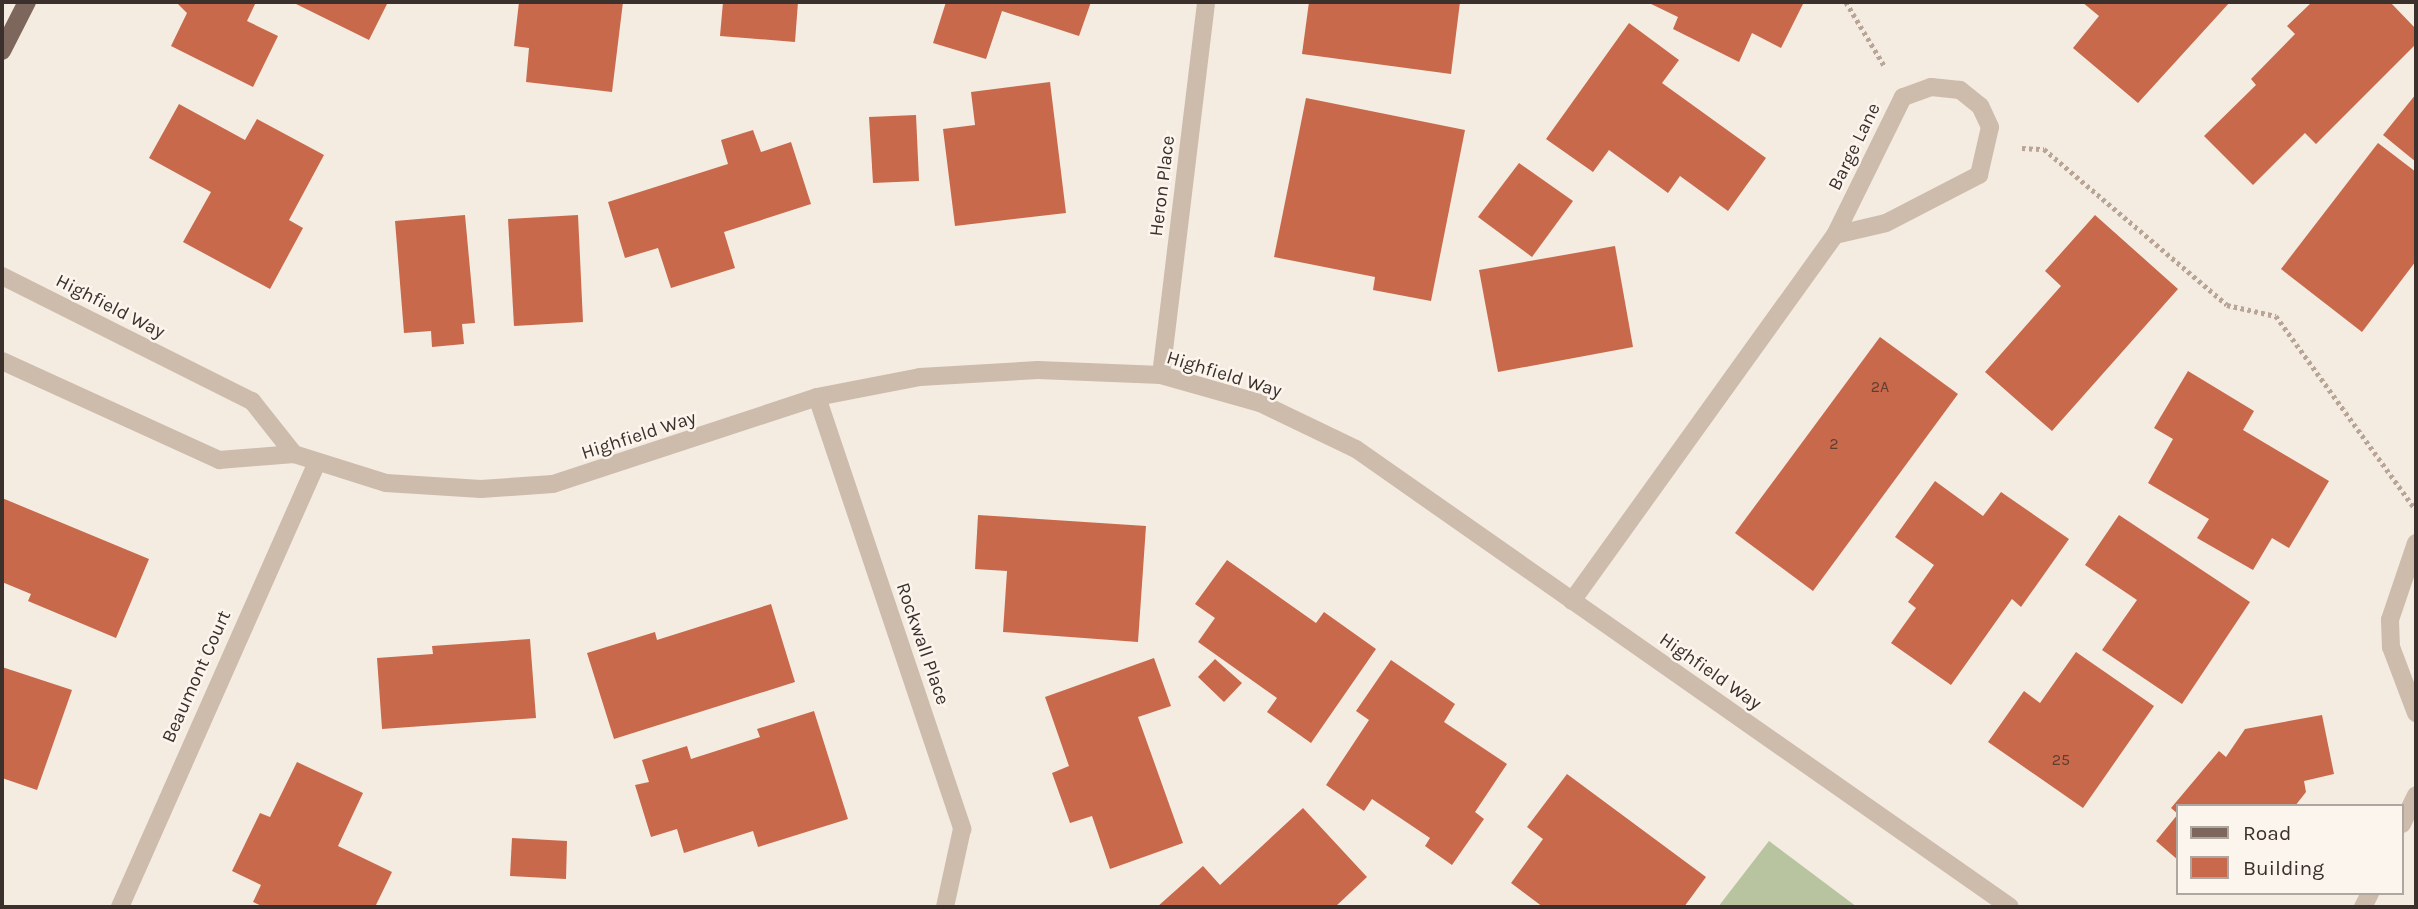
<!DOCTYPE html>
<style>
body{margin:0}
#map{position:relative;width:2418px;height:909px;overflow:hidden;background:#f4ebe1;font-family:Karla,sans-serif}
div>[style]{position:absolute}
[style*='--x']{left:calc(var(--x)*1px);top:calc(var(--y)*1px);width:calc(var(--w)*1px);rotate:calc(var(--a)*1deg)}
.green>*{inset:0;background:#b8c4a0}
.building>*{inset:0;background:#c8694b}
.path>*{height:4.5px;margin-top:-2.25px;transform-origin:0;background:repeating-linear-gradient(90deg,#b9a596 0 3.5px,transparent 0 7px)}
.minor>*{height:18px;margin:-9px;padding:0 9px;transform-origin:9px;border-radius:9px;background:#cdbbac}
.major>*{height:18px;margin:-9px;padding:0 9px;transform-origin:9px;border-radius:9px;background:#7d675c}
span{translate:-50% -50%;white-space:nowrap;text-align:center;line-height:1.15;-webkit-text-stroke:5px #fbf5ee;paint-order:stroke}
.number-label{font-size:16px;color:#5e3e33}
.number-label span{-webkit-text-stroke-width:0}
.street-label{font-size:19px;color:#3b302b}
.frame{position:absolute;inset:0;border:4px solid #3b302b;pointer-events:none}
.legend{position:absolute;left:2176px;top:804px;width:228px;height:91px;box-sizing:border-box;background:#fbf5ee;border:2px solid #aea6a0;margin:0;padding:9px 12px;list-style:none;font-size:21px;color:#3b302b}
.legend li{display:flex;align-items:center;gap:14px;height:35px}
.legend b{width:35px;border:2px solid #aea6a0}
</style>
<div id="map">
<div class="green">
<div style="clip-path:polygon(1769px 841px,1857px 907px,1718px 907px)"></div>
</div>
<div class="building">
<div style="clip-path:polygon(176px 2px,256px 2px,247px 21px,278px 36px,253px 87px,171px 46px,187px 13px)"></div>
<div style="clip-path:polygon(292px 2px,388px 2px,369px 40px)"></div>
<div style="clip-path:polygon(519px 2px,623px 2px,612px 92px,526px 82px,529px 48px,514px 46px)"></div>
<div style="clip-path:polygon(723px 2px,798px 2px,795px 42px,720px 36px)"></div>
<div style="clip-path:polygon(946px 2px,1091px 2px,1079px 36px,1002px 11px,986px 59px,933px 43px)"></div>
<div style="clip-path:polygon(1309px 2px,1460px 2px,1451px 74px,1302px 54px)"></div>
<div style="clip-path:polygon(1647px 2px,1804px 2px,1781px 48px,1752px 33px,1739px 62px,1673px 29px,1678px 17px)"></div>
<div style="clip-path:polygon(2082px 2px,2230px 2px,2138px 103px,2073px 48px,2099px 16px)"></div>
<div style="clip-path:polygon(2312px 2px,2390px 2px,2416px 29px,2416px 44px,2316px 144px,2305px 133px,2253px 185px,2204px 136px,2256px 85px,2251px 79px,2295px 34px,2287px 26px)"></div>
<div style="clip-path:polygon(1629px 23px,1679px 60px,1662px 83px,1766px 158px,1728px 211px,1680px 176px,1668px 193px,1609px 150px,1593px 172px,1546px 139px)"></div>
<div style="clip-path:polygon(1050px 82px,1066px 213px,955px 226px,943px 129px,975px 125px,971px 92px)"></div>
<div style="clip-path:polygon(2416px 94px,2416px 162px,2383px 135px)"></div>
<div style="clip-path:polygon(1306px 98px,1465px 130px,1431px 301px,1373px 290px,1375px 277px,1274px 257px)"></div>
<div style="clip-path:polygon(179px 104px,245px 140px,257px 119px,324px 155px,289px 220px,303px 228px,270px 289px,183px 242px,211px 192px,149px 158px)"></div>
<div style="clip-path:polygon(916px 115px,919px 181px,873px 183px,869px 117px)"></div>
<div style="clip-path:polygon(753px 130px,761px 152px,791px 142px,811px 204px,724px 232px,735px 268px,671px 288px,658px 248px,625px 258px,608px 202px,728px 164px,721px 140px)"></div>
<div style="clip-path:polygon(2378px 143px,2416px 172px,2416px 261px,2362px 332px,2281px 269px)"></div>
<div style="clip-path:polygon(1519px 163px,1573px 201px,1532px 257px,1478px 217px)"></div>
<div style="clip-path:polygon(465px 215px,475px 323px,462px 324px,464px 344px,432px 347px,431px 331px,404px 333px,395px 221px)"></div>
<div style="clip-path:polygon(578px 215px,583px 322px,514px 326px,508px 219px)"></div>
<div style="clip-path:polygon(2095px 215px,2178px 289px,2052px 431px,1985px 372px,2061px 286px,2045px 271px)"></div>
<div style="clip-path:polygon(1615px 246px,1633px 347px,1498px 372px,1479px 270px)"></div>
<div style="clip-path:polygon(1880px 337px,1958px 394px,1813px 591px,1735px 533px)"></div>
<div style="clip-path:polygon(2188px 371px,2254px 411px,2243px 430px,2329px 481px,2289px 548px,2272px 538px,2253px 570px,2197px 538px,2209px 519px,2148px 483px,2173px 439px,2154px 428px)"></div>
<div style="clip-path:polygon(1935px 481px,1983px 516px,2001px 492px,2069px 539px,2021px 607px,2012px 599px,1951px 685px,1891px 643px,1916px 608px,1908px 602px,1934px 565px,1895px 537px)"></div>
<div style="clip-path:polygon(2px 498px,149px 559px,116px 638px,28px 601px,31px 594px,2px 582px)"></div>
<div style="clip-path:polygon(978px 515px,1146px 526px,1138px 642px,1003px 632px,1007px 571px,975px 569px)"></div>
<div style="clip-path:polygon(2119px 515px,2250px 602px,2182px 704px,2102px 650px,2137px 600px,2085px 565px)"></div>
<div style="clip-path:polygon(1227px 560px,1316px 623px,1324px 612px,1376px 649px,1311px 743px,1267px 712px,1277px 698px,1198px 642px,1215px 618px,1195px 604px)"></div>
<div style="clip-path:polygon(771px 604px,795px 682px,614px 739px,587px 653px,655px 632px,657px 640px)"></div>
<div style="clip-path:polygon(530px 639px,536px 718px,382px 729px,377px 658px,433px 654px,432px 646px)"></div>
<div style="clip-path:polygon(2076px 652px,2154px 706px,2083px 808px,1988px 742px,2024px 691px,2040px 703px)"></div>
<div style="clip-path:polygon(1154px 658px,1171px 706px,1138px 717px,1183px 843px,1110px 869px,1092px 816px,1070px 823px,1052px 773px,1069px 766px,1045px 697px)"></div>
<div style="clip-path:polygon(1215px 659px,1242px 683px,1224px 702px,1198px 677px)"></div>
<div style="clip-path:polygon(1391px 660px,1455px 704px,1444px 722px,1507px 764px,1475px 812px,1484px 819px,1452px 865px,1425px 846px,1430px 838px,1372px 799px,1364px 811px,1326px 785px,1369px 720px,1356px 711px)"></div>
<div style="clip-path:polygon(2px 667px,72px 690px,37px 790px,2px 778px)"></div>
<div style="clip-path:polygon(814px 711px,848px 819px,758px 847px,753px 831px,684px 853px,677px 829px,651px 837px,635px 785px,649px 782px,642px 760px,687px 746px,691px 759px,760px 737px,757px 729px)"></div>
<div style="clip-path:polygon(2322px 715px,2334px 774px,2304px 781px,2306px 792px,2295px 806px,2178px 806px,2178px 860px,2156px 841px,2178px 814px,2171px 808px,2219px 751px,2226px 757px,2245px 729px)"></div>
<div style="clip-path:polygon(297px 762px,363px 793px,338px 846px,392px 872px,375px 907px,264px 907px,253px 902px,261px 885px,232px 871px,260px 813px,270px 817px)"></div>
<div style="clip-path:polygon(1567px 774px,1706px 877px,1684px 907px,1543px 907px,1511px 883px,1543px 839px,1527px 827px)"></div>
<div style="clip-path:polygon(1303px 808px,1367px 877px,1335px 907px,1157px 907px,1203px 866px,1220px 885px)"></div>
<div style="clip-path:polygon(512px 838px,567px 841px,566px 879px,510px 876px)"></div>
</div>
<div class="path">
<div style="--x:1846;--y:2;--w:76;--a:59"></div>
<div style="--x:2022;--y:148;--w:22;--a:3"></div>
<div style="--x:2044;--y:149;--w:240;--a:40.4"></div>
<div style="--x:2227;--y:305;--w:50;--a:12.7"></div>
<div style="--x:2276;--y:316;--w:236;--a:54.2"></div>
</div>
<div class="minor">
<div style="--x:2;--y:276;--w:280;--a:26.6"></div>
<div style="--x:252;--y:401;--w:68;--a:51.6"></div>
<div style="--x:2;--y:361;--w:239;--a:24.5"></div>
<div style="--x:219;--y:460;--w:75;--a:-4.6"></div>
<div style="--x:294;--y:454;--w:96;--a:17.5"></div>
<div style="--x:386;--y:483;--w:95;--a:3.6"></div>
<div style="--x:481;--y:489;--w:72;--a:-4"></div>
<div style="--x:553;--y:484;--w:278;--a:-18.2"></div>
<div style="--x:817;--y:397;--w:105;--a:-11"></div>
<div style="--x:920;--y:377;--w:118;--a:-3.4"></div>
<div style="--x:1038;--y:370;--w:123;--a:2.3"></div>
<div style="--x:1161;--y:375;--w:103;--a:15.8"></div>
<div style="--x:1260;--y:403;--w:106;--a:25.6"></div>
<div style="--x:1356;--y:449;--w:798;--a:35"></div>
<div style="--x:1161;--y:375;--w:376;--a:-83.1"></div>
<div style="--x:817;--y:397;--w:456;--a:71.4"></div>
<div style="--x:962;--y:829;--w:80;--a:102.3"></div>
<div style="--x:2416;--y:543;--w:81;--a:108.7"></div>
<div style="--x:2390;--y:620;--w:27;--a:88"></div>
<div style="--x:2391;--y:647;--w:71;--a:69.3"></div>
<div style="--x:1572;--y:601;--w:451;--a:-54.3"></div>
<div style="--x:1835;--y:235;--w:52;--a:-13.2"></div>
<div style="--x:1886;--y:223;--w:105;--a:-27.3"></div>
<div style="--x:1979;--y:175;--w:49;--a:-77.1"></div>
<div style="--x:1990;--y:127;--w:23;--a:-115"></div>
<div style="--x:1980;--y:106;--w:26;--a:-141"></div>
<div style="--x:1960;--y:90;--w:29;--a:-174"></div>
<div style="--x:1931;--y:87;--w:30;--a:160"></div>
<div style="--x:1903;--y:97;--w:154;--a:116.2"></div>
<div style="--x:2402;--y:824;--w:32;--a:-64"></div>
<div style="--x:120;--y:907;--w:484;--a:-66.1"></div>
<div style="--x:2363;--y:907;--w:16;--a:-63"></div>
</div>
<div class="major">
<div style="--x:2;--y:51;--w:55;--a:-63"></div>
</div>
<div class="number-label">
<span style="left:1880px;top:387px">2A</span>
<span style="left:1834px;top:444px">2</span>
<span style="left:2061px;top:760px">25</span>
</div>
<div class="street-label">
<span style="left:1855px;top:147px;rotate:-64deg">Barge Lane</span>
<span style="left:1163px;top:186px;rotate:-83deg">Heron Place</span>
<span style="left:110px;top:307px;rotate:27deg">Highfield Way</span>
<span style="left:1224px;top:375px;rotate:17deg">Highfield Way</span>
<span style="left:639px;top:436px;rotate:-18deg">Highfield Way</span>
<span style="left:922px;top:644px;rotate:71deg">Rockwall Place</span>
<span style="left:1710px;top:672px;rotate:35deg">Highfield Way</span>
<span style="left:197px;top:677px;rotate:-66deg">Beaumont Court</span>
</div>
<div class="frame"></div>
<ul class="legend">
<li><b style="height:9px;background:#7d675c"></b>Road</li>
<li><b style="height:19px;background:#c8694b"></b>Building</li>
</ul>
</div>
